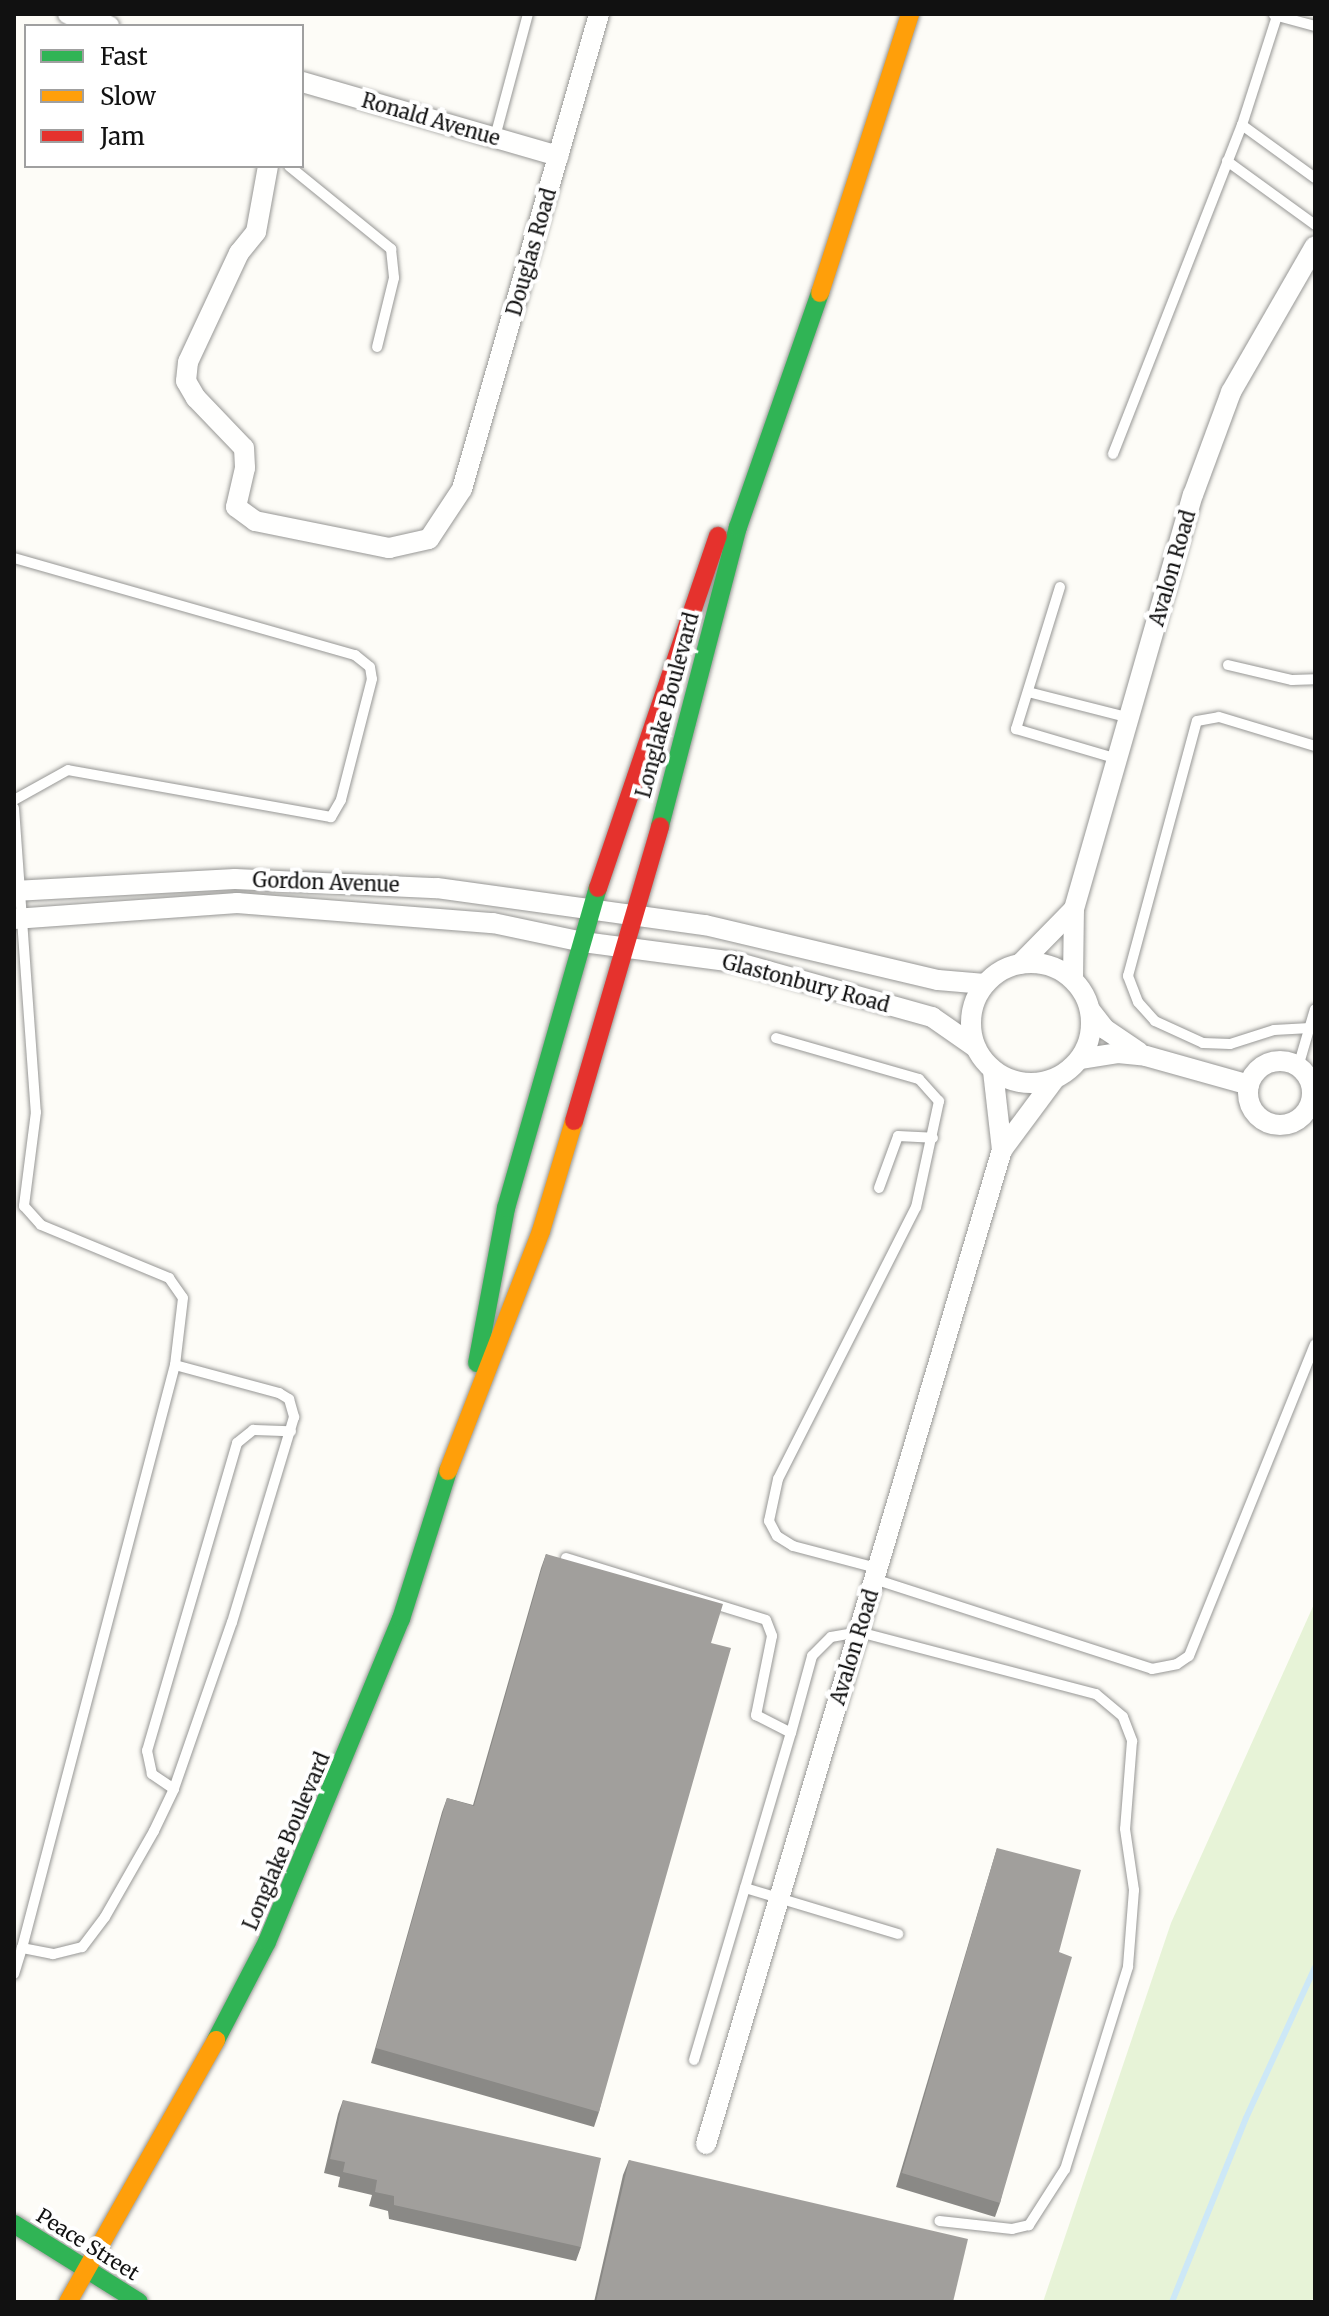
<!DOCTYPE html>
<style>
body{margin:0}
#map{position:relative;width:1329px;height:2316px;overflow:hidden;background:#fdfcf7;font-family:Merriweather,serif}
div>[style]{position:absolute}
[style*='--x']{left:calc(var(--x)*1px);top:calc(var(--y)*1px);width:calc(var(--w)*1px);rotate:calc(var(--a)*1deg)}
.green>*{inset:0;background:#e7f3d7}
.stream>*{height:6px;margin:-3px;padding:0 3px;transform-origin:3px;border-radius:3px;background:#cde8f7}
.roads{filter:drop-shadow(0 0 2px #979795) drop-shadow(0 0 2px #979795)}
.lane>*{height:10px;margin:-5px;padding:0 5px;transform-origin:5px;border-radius:5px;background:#fffffe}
.street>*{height:20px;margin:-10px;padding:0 10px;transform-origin:10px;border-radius:10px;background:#fffffe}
.street>.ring{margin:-10px;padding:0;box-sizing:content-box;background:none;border:20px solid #fffffe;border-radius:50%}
.fast>*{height:18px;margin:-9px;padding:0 9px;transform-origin:9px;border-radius:9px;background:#30b455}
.slow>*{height:18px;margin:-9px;padding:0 9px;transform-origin:9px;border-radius:9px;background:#ff9f0a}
.jam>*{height:18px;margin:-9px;padding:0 9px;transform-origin:9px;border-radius:9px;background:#e5322d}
.wall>*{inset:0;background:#8a8986}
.building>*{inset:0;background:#a19f9c}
span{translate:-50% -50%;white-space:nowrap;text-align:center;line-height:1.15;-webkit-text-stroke:8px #fff;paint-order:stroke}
.street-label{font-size:20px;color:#111}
.frame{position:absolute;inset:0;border:16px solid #111;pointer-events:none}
.legend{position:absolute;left:24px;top:24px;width:280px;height:144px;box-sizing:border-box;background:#fff;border:2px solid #a0a0a0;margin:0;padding:10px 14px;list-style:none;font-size:24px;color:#111}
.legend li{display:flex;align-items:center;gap:16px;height:40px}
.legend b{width:40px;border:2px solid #a0a0a0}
</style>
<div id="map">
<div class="green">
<div style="clip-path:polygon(1315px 1602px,1315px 2298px,1307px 2302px,1043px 2302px,1171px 1923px)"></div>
</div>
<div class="stream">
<div style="--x:1172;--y:2302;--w:198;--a:-68.1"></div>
<div style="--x:1246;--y:2118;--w:166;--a:-65.4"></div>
</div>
<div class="roads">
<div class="lane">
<div style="--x:1274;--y:15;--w:42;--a:15"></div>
<div style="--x:1242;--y:125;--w:90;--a:36"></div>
<div style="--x:495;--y:137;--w:127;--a:-75"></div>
<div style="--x:1227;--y:161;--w:109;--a:36"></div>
<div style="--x:289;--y:166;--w:132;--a:39.1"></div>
<div style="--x:391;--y:249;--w:29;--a:84"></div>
<div style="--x:394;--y:278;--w:71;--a:103.8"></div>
<div style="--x:1113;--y:454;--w:353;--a:-68.6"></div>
<div style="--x:1242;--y:125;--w:114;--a:-72.2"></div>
<div style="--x:14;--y:558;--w:355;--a:15.9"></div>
<div style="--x:355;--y:655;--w:19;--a:39"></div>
<div style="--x:370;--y:667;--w:12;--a:81"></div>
<div style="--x:372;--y:679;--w:125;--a:104.4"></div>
<div style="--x:341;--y:800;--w:20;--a:120"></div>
<div style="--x:331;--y:817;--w:267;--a:-169.9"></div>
<div style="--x:68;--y:770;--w:62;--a:150.9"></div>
<div style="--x:1060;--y:587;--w:149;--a:107.2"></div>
<div style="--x:1016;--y:729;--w:106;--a:16.4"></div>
<div style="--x:1228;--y:665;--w:66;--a:13.2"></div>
<div style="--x:1292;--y:680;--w:23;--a:-2"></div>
<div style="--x:1028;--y:692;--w:105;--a:14.3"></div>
<div style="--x:14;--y:808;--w:305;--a:85.9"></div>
<div style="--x:36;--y:1112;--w:95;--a:97.3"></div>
<div style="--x:24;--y:1206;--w:25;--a:48"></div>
<div style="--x:41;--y:1225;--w:139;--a:22.5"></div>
<div style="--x:169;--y:1278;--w:24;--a:55"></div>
<div style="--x:183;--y:1298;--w:67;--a:96.8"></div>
<div style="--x:175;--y:1365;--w:108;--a:15.1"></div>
<div style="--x:279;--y:1393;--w:12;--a:31"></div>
<div style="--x:289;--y:1399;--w:19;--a:74"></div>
<div style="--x:294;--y:1417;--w:214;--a:106.8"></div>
<div style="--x:232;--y:1622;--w:177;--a:109.2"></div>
<div style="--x:174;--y:1789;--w:47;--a:115.5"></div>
<div style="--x:154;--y:1831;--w:99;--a:119.7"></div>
<div style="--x:105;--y:1917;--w:38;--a:127"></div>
<div style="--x:82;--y:1947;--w:30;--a:166"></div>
<div style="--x:53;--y:1954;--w:32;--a:-169"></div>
<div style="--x:22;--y:1948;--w:27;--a:107"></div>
<div style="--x:1310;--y:1028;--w:36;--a:177"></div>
<div style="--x:1274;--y:1030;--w:46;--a:162.3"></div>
<div style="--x:1230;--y:1044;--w:27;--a:-178"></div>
<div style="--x:1203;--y:1043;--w:53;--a:-155.4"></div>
<div style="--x:1155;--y:1021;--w:25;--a:-132"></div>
<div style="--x:1138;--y:1002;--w:28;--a:-111"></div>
<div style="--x:1128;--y:976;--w:264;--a:-74.9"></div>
<div style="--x:1197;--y:721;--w:22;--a:-10"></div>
<div style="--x:1219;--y:717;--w:100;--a:16.8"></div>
<div style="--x:776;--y:1038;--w:149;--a:16"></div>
<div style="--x:919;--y:1079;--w:30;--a:48"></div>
<div style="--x:939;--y:1101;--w:108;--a:102.2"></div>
<div style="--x:916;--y:1207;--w:305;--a:116.9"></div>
<div style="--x:778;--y:1479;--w:43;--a:102.1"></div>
<div style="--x:769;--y:1521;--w:17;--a:62"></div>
<div style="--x:777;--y:1536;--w:19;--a:32"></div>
<div style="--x:793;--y:1546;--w:87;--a:14.7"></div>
<div style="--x:1298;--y:1067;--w:60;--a:-73.7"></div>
<div style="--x:1311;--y:1083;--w:4;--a:-14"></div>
<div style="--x:879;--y:1188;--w:55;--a:-69.9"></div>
<div style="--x:898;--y:1136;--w:35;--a:3"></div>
<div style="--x:566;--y:1558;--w:209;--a:17.2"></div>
<div style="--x:766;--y:1620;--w:17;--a:69"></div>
<div style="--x:772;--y:1636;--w:81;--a:101.4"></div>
<div style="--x:756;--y:1715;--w:39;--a:27"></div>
<div style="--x:791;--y:1733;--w:80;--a:-74.7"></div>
<div style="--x:812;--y:1656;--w:27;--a:-45"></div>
<div style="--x:831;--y:1637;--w:28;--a:-10"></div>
<div style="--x:859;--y:1632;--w:245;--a:14.7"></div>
<div style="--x:1096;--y:1694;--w:35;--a:40"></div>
<div style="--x:1123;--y:1717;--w:26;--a:69"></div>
<div style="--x:1132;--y:1741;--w:88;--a:94.5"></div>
<div style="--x:1125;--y:1829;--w:62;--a:81.6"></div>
<div style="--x:1134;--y:1890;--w:77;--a:94.5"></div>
<div style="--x:1128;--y:1967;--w:212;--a:107.3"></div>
<div style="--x:1065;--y:2169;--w:67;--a:122.7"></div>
<div style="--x:1029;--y:2225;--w:17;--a:167"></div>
<div style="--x:1012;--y:2229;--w:73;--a:-173.7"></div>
<div style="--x:874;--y:1579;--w:292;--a:17.9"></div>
<div style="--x:1152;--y:1669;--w:25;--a:-11"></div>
<div style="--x:1177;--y:1664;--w:14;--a:-34"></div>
<div style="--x:1189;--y:1656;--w:336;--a:-68"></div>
<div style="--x:174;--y:1789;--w:27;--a:-146"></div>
<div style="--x:152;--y:1774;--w:24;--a:-102"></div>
<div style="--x:147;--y:1751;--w:321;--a:-73.7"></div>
<div style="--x:237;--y:1443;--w:21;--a:-39"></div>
<div style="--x:253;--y:1430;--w:38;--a:2"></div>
<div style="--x:745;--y:1888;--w:160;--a:16.7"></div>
<div style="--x:22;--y:1948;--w:603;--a:-75.3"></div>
<div style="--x:694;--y:2060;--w:341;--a:-73.5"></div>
</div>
<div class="street">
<div style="--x:68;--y:14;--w:43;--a:16.3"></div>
<div style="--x:302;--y:82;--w:267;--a:16.1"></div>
<div style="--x:268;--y:166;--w:67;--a:100.3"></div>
<div style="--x:256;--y:232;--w:27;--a:129"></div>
<div style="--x:239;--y:253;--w:120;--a:115.1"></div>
<div style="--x:188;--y:362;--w:19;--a:96"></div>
<div style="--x:186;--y:381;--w:20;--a:60"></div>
<div style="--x:196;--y:398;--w:69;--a:46.2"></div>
<div style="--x:244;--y:448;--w:20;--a:87"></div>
<div style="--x:245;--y:468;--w:40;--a:103"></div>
<div style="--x:236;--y:507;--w:24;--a:36"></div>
<div style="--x:255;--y:521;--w:137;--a:11.4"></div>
<div style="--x:389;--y:548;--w:41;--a:-12.7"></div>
<div style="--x:429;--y:539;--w:60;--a:-56.6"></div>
<div style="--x:462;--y:489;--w:494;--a:-73.9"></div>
<div style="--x:14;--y:891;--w:221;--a:-3.1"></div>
<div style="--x:235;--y:879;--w:202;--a:2.6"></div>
<div style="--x:437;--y:888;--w:271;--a:7.9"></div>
<div style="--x:705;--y:925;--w:239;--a:13.3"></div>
<div style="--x:938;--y:980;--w:47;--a:4.9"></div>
<div style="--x:14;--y:919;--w:224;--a:-4.1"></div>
<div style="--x:237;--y:903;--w:257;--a:4.5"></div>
<div style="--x:493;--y:923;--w:92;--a:11.9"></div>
<div style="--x:583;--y:942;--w:153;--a:7.5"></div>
<div style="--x:735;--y:962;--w:205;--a:15.6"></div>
<div style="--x:932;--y:1017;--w:52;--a:34.9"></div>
<div class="ring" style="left:971px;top:963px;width:100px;height:100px"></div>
<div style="--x:1020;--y:964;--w:77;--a:-45.5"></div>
<div style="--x:1073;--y:979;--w:70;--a:-89.2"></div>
<div style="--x:1074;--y:909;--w:431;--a:-74"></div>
<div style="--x:1193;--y:495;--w:110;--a:-69.7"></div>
<div style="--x:1231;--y:392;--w:168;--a:-60.1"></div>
<div style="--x:1090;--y:1010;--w:24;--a:52"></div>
<div style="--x:1105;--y:1029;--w:41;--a:34.1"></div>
<div style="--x:1080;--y:1059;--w:38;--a:-9"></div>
<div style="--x:1118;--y:1053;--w:28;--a:6"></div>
<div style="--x:1146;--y:1056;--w:107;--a:15.7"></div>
<div class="ring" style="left:1248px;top:1061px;width:44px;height:44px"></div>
<div style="--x:993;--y:1071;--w:80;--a:83.5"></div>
<div style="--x:706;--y:2144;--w:1037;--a:-73.42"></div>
<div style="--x:1002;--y:1150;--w:87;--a:-53.4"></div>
</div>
<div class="fast">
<div style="--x:660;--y:826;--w:309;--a:-75.4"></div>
<div style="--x:738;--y:527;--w:248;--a:-70.7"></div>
<div style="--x:477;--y:1363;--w:158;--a:-79.4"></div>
<div style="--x:506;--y:1208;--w:333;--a:-74"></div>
<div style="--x:216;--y:2040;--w:110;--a:-62.5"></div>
<div style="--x:267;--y:1942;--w:350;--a:-67.5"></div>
<div style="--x:401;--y:1619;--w:155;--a:-72.4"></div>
<div style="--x:14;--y:2224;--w:147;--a:32"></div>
</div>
<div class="slow">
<div style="--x:820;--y:293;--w:293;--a:-72.1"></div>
<div style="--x:448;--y:1471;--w:257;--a:-68.8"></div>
<div style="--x:541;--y:1231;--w:115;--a:-73.3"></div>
<div style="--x:68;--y:2302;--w:301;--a:-60.5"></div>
</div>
<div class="jam">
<div style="--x:598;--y:888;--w:372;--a:-71.2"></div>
<div style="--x:574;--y:1121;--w:307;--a:-73.7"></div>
</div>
</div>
<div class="wall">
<div style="clip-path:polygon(546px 1554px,711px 1643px,599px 2112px,594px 2127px,371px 2063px,442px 1812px,447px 1798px,473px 1805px,541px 1568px)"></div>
<div style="clip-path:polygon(997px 1848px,1059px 1952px,1000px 2203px,995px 2217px,896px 2187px)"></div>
<div style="clip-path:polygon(343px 2100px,581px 2247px,576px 2261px,389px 2219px,388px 2211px,369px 2206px,372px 2195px,338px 2187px,340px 2177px,324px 2173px,338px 2114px)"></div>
<div style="clip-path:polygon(629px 2160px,953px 2302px,594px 2302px,623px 2175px)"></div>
</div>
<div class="building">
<div style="clip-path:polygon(546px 1554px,723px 1604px,711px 1643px,731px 1648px,599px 2112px,376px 2048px,447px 1798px,474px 1806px)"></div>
<div style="clip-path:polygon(997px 1848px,1081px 1870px,1059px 1952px,1072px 1957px,1000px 2203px,902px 2173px)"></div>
<div style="clip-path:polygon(343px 2100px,601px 2158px,581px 2247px,394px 2205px,394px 2196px,375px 2192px,377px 2180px,343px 2172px,345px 2162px,330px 2159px)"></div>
<div style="clip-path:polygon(629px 2160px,968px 2239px,953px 2302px,596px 2302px)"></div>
</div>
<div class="street-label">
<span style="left:431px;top:119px;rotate:16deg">Ronald Avenue</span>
<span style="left:531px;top:252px;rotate:-74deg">Douglas Road</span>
<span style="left:1172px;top:568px;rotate:-74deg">Avalon Road</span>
<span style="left:667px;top:705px;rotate:-75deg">Longlake Boulevard</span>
<span style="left:326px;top:882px;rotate:2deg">Gordon Avenue</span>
<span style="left:806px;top:983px;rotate:15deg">Glastonbury Road</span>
<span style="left:854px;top:1647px;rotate:-73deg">Avalon Road</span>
<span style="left:286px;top:1841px;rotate:-67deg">Longlake Boulevard</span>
<span style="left:88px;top:2244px;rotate:32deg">Peace Street</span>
</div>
<div class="frame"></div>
<ul class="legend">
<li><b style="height:10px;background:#30b455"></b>Fast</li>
<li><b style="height:10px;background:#ff9f0a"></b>Slow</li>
<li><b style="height:10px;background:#e5322d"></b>Jam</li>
</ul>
</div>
